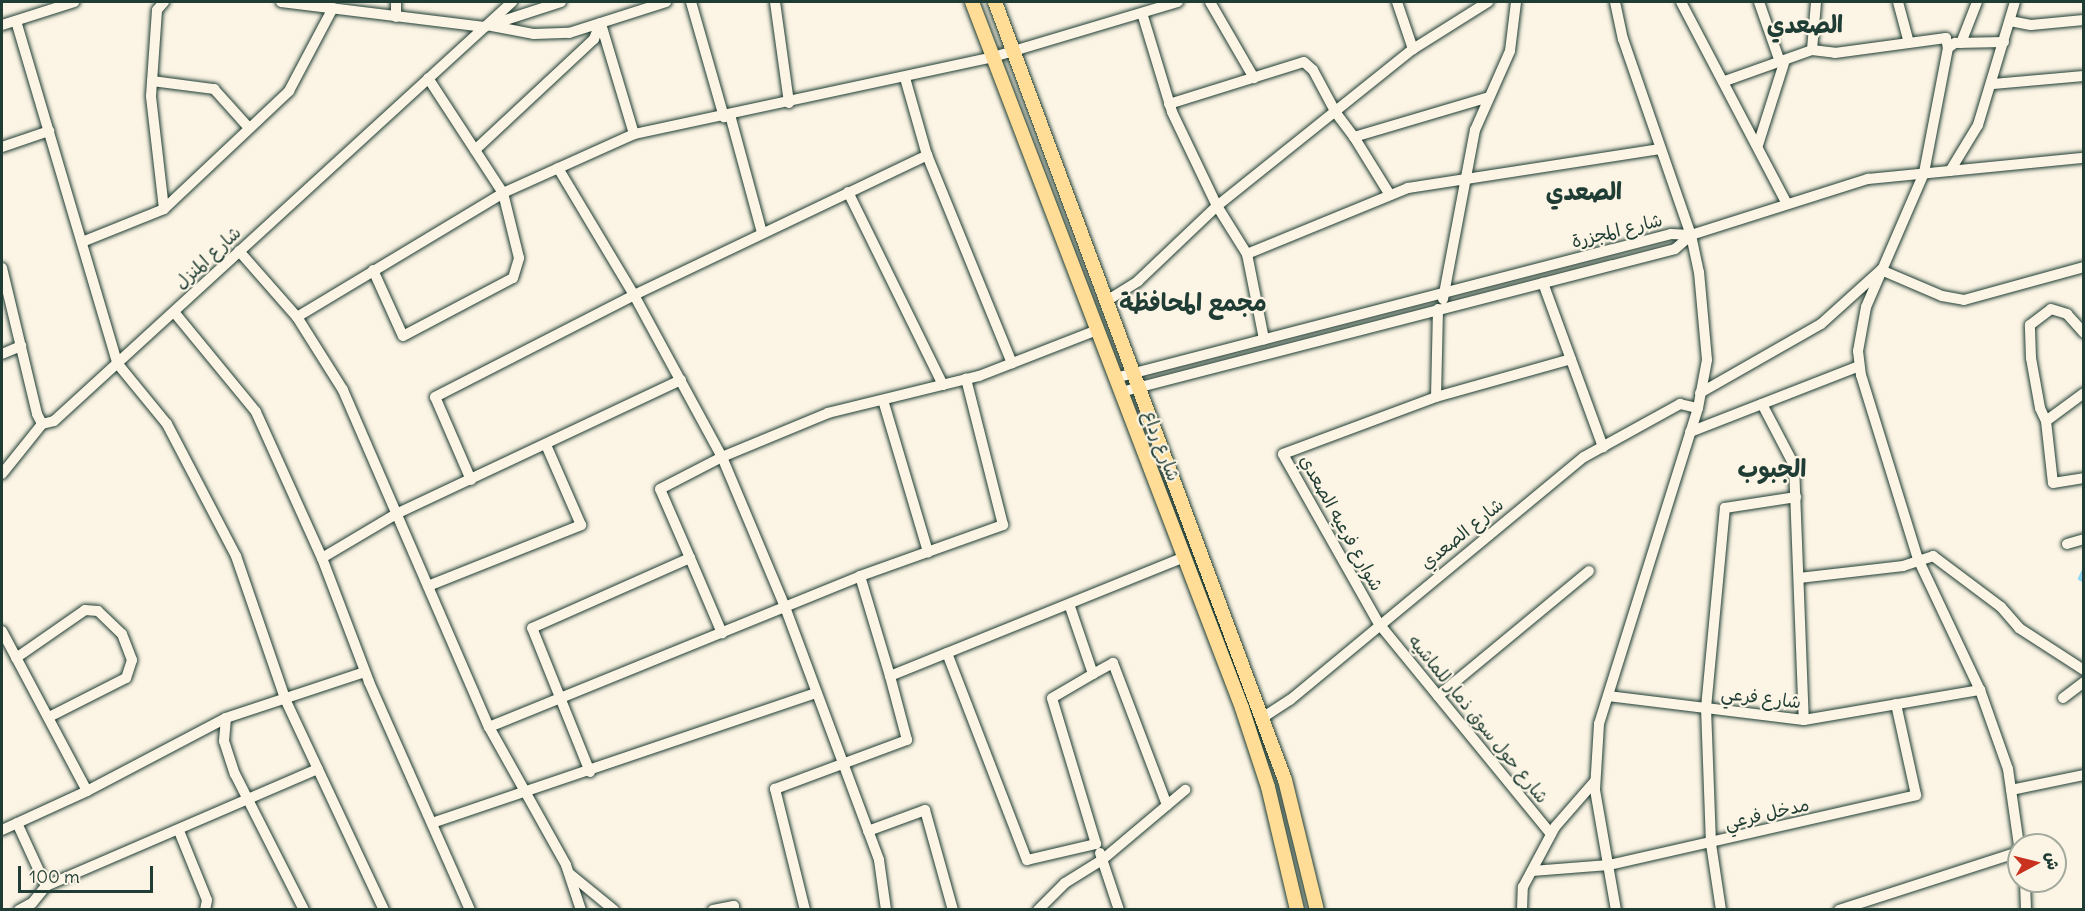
<!DOCTYPE html>
<meta charset="utf-8">
<style>
body{margin:0}
#map{position:relative;width:2085px;height:911px;overflow:hidden;background:#fcf5e5;font-family:Delius,"Playpen Sans Arabic",sans-serif}
div>[style]{position:absolute}
[style*='--x']{left:calc(var(--x)*1px);top:calc(var(--y)*1px);width:calc(var(--w)*1px);rotate:calc(var(--a)*1deg)}
.stream>*{height:3px;margin:-1.5px;padding:0 1.5px;transform-origin:1.5px;border-radius:1.5px;background:#93d8f5}
.roads{filter:drop-shadow(0 0 2px #1f3d34) drop-shadow(0 0 2px #1f3d34)}
.minor>*{height:10px;margin:-5px;padding:0 5px;transform-origin:5px;border-radius:5px;background:#fcf5e5}
.major>*{height:14px;margin:-7px;padding:0 7px;transform-origin:7px;border-radius:7px;background:#ffdd96}
span{translate:-50% -50%;white-space:nowrap;text-align:center;line-height:1.15;-webkit-text-stroke:4.5px #fcf5e5;paint-order:stroke}
.street-label{font-size:18px;color:#1f3d34}
.district-label{font-size:24px;color:#1f3d34;font-weight:700}
.frame{position:absolute;inset:0;border:3px solid #1f3d34;pointer-events:none}
.north{position:absolute;left:2007px;top:833px;width:60px;height:60px;box-sizing:border-box;background:#fcf5e5;border:2px solid #a4ab9e;border-radius:50%;rotate:83deg;font-size:16px;font-weight:700;line-height:24px;text-align:center;color:#1f3d34}
.north::after{content:'';display:block;margin:auto;width:21px;height:27px;background:#c8321e;clip-path:polygon(50% 0,100% 100%,50% 72%,0 100%)}
.scale{position:absolute;left:18px;top:866px;width:135px;height:27px;box-sizing:border-box;border:3px solid #1f3d34;border-top:0;padding-left:8px;font-size:18px;line-height:21px;white-space:nowrap;color:#1f3d34;-webkit-text-stroke:4px #fcf5e5;paint-order:stroke}
</style>
<div id="map">
<div class="stream">
<div style="--x:2082;--y:571;--w:8;--a:113"></div>
<div style="--x:2079;--y:578;--w:6;--a:31"></div>
</div>
<div class="roads">
<div class="minor">
<div style="--x:281;--y:2;--w:205;--a:7"></div>
<div style="--x:484;--y:27;--w:81;--a:-18"></div>
<div style="--x:396;--y:2;--w:15;--a:90"></div>
<div style="--x:691;--y:2;--w:120;--a:74"></div>
<div style="--x:775;--y:2;--w:102;--a:82.1"></div>
<div style="--x:1210;--y:2;--w:88;--a:59.9"></div>
<div style="--x:1397;--y:2;--w:50;--a:71.2"></div>
<div style="--x:1615;--y:2;--w:38;--a:78"></div>
<div style="--x:1623;--y:39;--w:207;--a:70.9"></div>
<div style="--x:1691;--y:235;--w:38;--a:78"></div>
<div style="--x:1699;--y:272;--w:88;--a:84.8"></div>
<div style="--x:1707;--y:360;--w:49;--a:100.6"></div>
<div style="--x:1698;--y:408;--w:331;--a:107.4"></div>
<div style="--x:1599;--y:724;--w:66;--a:93.5"></div>
<div style="--x:1595;--y:790;--w:122;--a:80.1"></div>
<div style="--x:1681;--y:2;--w:226;--a:62.3"></div>
<div style="--x:1759;--y:2;--w:64;--a:70.7"></div>
<div style="--x:1898;--y:2;--w:42;--a:75"></div>
<div style="--x:1142;--y:13;--w:103;--a:73.1"></div>
<div style="--x:1172;--y:112;--w:104;--a:64.4"></div>
<div style="--x:1217;--y:206;--w:57;--a:58"></div>
<div style="--x:1247;--y:254;--w:87;--a:78.7"></div>
<div style="--x:16;--y:21;--w:357;--a:73.5"></div>
<div style="--x:117;--y:363;--w:79;--a:50.7"></div>
<div style="--x:167;--y:424;--w:149;--a:62.4"></div>
<div style="--x:236;--y:556;--w:153;--a:71"></div>
<div style="--x:286;--y:701;--w:231;--a:64.9"></div>
<div style="--x:2010;--y:21;--w:21;--a:11"></div>
<div style="--x:2031;--y:25;--w:53;--a:-5.4"></div>
<div style="--x:601;--y:24;--w:115;--a:73.3"></div>
<div style="--x:2;--y:25;--w:76;--a:-17.7"></div>
<div style="--x:492;--y:26;--w:43;--a:10.8"></div>
<div style="--x:534;--y:34;--w:35;--a:-2"></div>
<div style="--x:569;--y:33;--w:102;--a:-17.7"></div>
<div style="--x:1961;--y:43;--w:44;--a:-68.7"></div>
<div style="--x:1948;--y:48;--w:9;--a:-36"></div>
<div style="--x:1955;--y:43;--w:49;--a:-1.2"></div>
<div style="--x:1812;--y:50;--w:23;--a:7"></div>
<div style="--x:1835;--y:53;--w:112;--a:-7.7"></div>
<div style="--x:1946;--y:38;--w:10;--a:79"></div>
<div style="--x:1948;--y:48;--w:127;--a:100.9"></div>
<div style="--x:1924;--y:173;--w:146;--a:113.4"></div>
<div style="--x:1866;--y:307;--w:45;--a:100.3"></div>
<div style="--x:1858;--y:351;--w:24;--a:83"></div>
<div style="--x:1861;--y:375;--w:193;--a:72.8"></div>
<div style="--x:1918;--y:559;--w:145;--a:64.7"></div>
<div style="--x:1980;--y:690;--w:84;--a:70.5"></div>
<div style="--x:2008;--y:769;--w:77;--a:81.8"></div>
<div style="--x:905;--y:78;--w:80;--a:74.1"></div>
<div style="--x:927;--y:155;--w:225;--a:67.8"></div>
<div style="--x:152;--y:81;--w:63;--a:7.4"></div>
<div style="--x:214;--y:89;--w:52;--a:48.1"></div>
<div style="--x:1725;--y:81;--w:92;--a:-19.6"></div>
<div style="--x:1812;--y:50;--w:48;--a:-85.2"></div>
<div style="--x:1993;--y:84;--w:91;--a:-5"></div>
<div style="--x:1169;--y:104;--w:141;--a:-17.3"></div>
<div style="--x:1304;--y:62;--w:12;--a:42"></div>
<div style="--x:1313;--y:70;--w:49;--a:61.9"></div>
<div style="--x:1336;--y:113;--w:30;--a:53"></div>
<div style="--x:730;--y:115;--w:122;--a:74.8"></div>
<div style="--x:1758;--y:145;--w:89;--a:-72.4"></div>
<div style="--x:2;--y:147;--w:50;--a:-18.8"></div>
<div style="--x:475;--y:150;--w:163;--a:-43"></div>
<div style="--x:594;--y:39;--w:17;--a:-69"></div>
<div style="--x:558;--y:168;--w:148;--a:59.1"></div>
<div style="--x:634;--y:295;--w:184;--a:61.5"></div>
<div style="--x:722;--y:457;--w:163;--a:67.2"></div>
<div style="--x:785;--y:607;--w:270;--a:69.6"></div>
<div style="--x:879;--y:860;--w:50;--a:82"></div>
<div style="--x:1950;--y:171;--w:54;--a:-58.7"></div>
<div style="--x:1978;--y:125;--w:128;--a:-73.3"></div>
<div style="--x:848;--y:192;--w:215;--a:63.8"></div>
<div style="--x:1390;--y:195;--w:68;--a:-121.8"></div>
<div style="--x:1354;--y:137;--w:141;--a:-16.5"></div>
<div style="--x:164;--y:209;--w:114;--a:-96.6"></div>
<div style="--x:151;--y:96;--w:86;--a:-86"></div>
<div style="--x:157;--y:10;--w:11;--a:-49"></div>
<div style="--x:1691;--y:235;--w:186;--a:-17.6"></div>
<div style="--x:1868;--y:179;--w:217;--a:-5.6"></div>
<div style="--x:82;--y:242;--w:88;--a:-21.9"></div>
<div style="--x:164;--y:209;--w:172;--a:-43.3"></div>
<div style="--x:289;--y:91;--w:94;--a:-62.1"></div>
<div style="--x:239;--y:251;--w:88;--a:48.7"></div>
<div style="--x:297;--y:317;--w:86;--a:57.8"></div>
<div style="--x:343;--y:390;--w:367;--a:66.6"></div>
<div style="--x:489;--y:727;--w:158;--a:60.8"></div>
<div style="--x:566;--y:865;--w:47;--a:71.6"></div>
<div style="--x:1247;--y:254;--w:174;--a:-22.3"></div>
<div style="--x:1408;--y:188;--w:255;--a:-8.8"></div>
<div style="--x:2;--y:268;--w:150;--a:76.5"></div>
<div style="--x:37;--y:414;--w:11;--a:63"></div>
<div style="--x:42;--y:424;--w:12;--a:-14"></div>
<div style="--x:54;--y:421;--w:621;--a:-42.45"></div>
<div style="--x:373;--y:270;--w:72;--a:65.6"></div>
<div style="--x:403;--y:336;--w:124;--a:-27.8"></div>
<div style="--x:513;--y:278;--w:21;--a:-73"></div>
<div style="--x:519;--y:258;--w:67;--a:-103.8"></div>
<div style="--x:503;--y:193;--w:137;--a:-123.1"></div>
<div style="--x:1543;--y:283;--w:175;--a:69.9"></div>
<div style="--x:1443;--y:299;--w:172;--a:-79.3"></div>
<div style="--x:1475;--y:130;--w:86;--a:-66.1"></div>
<div style="--x:1510;--y:51;--w:49;--a:-83"></div>
<div style="--x:1108;--y:300;--w:36;--a:-32"></div>
<div style="--x:1138;--y:281;--w:109;--a:-43.5"></div>
<div style="--x:1217;--y:206;--w:251;--a:-38.7"></div>
<div style="--x:1413;--y:49;--w:89;--a:-32.1"></div>
<div style="--x:174;--y:312;--w:129;--a:50.6"></div>
<div style="--x:256;--y:412;--w:160;--a:65.7"></div>
<div style="--x:322;--y:558;--w:133;--a:69.2"></div>
<div style="--x:369;--y:682;--w:249;--a:66.1"></div>
<div style="--x:297;--y:317;--w:240;--a:-31"></div>
<div style="--x:503;--y:193;--w:144;--a:-24.2"></div>
<div style="--x:634;--y:134;--w:367;--a:-12.1"></div>
<div style="--x:993;--y:57;--w:193;--a:-16.6"></div>
<div style="--x:2;--y:354;--w:21;--a:-23"></div>
<div style="--x:1115;--y:378;--w:574;--a:-14.52"></div>
<div style="--x:1671;--y:234;--w:20;--a:3"></div>
<div style="--x:1121;--y:392;--w:572;--a:-14.47"></div>
<div style="--x:1675;--y:249;--w:21;--a:-41"></div>
<div style="--x:1700;--y:393;--w:139;--a:-29.7"></div>
<div style="--x:1821;--y:324;--w:81;--a:-42"></div>
<div style="--x:1881;--y:270;--w:66;--a:23.1"></div>
<div style="--x:1942;--y:296;--w:22;--a:10"></div>
<div style="--x:1964;--y:300;--w:124;--a:-15.4"></div>
<div style="--x:2084;--y:393;--w:47;--a:143.6"></div>
<div style="--x:2046;--y:421;--w:62;--a:83.6"></div>
<div style="--x:2053;--y:483;--w:31;--a:-9"></div>
<div style="--x:1436;--y:397;--w:88;--a:-88.7"></div>
<div style="--x:883;--y:400;--w:159;--a:73.5"></div>
<div style="--x:1762;--y:404;--w:69;--a:62.3"></div>
<div style="--x:1794;--y:465;--w:255;--a:87.8"></div>
<div style="--x:2046;--y:421;--w:14;--a:-115"></div>
<div style="--x:2040;--y:408;--w:51;--a:-100.2"></div>
<div style="--x:2031;--y:358;--w:33;--a:-92"></div>
<div style="--x:2030;--y:325;--w:26;--a:-37"></div>
<div style="--x:2051;--y:309;--w:17;--a:17"></div>
<div style="--x:2067;--y:314;--w:25;--a:48"></div>
<div style="--x:1690;--y:432;--w:181;--a:-21.3"></div>
<div style="--x:2;--y:474;--w:64;--a:-51.3"></div>
<div style="--x:471;--y:480;--w:90;--a:-113.4"></div>
<div style="--x:435;--y:397;--w:224;--a:-27.1"></div>
<div style="--x:634;--y:295;--w:325;--a:-25.5"></div>
<div style="--x:2067;--y:544;--w:18;--a:-16"></div>
<div style="--x:322;--y:558;--w:86;--a:-30.7"></div>
<div style="--x:396;--y:514;--w:315;--a:-25.2"></div>
<div style="--x:690;--y:558;--w:75;--a:-113.5"></div>
<div style="--x:660;--y:489;--w:70;--a:-27.3"></div>
<div style="--x:722;--y:457;--w:115;--a:-22.5"></div>
<div style="--x:828;--y:413;--w:155;--a:-13.8"></div>
<div style="--x:979;--y:376;--w:127;--a:-21.3"></div>
<div style="--x:860;--y:576;--w:104;--a:73.3"></div>
<div style="--x:890;--y:676;--w:317;--a:-22"></div>
<div style="--x:1799;--y:578;--w:105;--a:-6.6"></div>
<div style="--x:1903;--y:566;--w:32;--a:-18"></div>
<div style="--x:1933;--y:556;--w:85;--a:36.9"></div>
<div style="--x:2001;--y:607;--w:28;--a:49"></div>
<div style="--x:2019;--y:628;--w:77;--a:32.9"></div>
<div style="--x:428;--y:586;--w:165;--a:-21.7"></div>
<div style="--x:581;--y:525;--w:87;--a:-113.6"></div>
<div style="--x:2;--y:631;--w:181;--a:62"></div>
<div style="--x:947;--y:653;--w:222;--a:68.9"></div>
<div style="--x:1027;--y:860;--w:71;--a:-13.1"></div>
<div style="--x:1096;--y:844;--w:152;--a:-106.8"></div>
<div style="--x:1052;--y:698;--w:48;--a:-30.3"></div>
<div style="--x:1093;--y:674;--w:74;--a:-108.9"></div>
<div style="--x:16;--y:658;--w:84;--a:-34.8"></div>
<div style="--x:85;--y:610;--w:13;--a:4"></div>
<div style="--x:98;--y:611;--w:33;--a:44"></div>
<div style="--x:122;--y:634;--w:28;--a:69"></div>
<div style="--x:132;--y:660;--w:19;--a:108"></div>
<div style="--x:126;--y:678;--w:86;--a:153.1"></div>
<div style="--x:1093;--y:674;--w:23;--a:-29"></div>
<div style="--x:1113;--y:663;--w:152;--a:69.2"></div>
<div style="--x:1438;--y:696;--w:196;--a:-39.6"></div>
<div style="--x:1608;--y:696;--w:197;--a:7"></div>
<div style="--x:1804;--y:720;--w:179;--a:-9.7"></div>
<div style="--x:2063;--y:698;--w:26;--a:-37"></div>
<div style="--x:226;--y:718;--w:23;--a:95"></div>
<div style="--x:224;--y:741;--w:35;--a:72"></div>
<div style="--x:235;--y:774;--w:153;--a:63.1"></div>
<div style="--x:1262;--y:718;--w:33;--a:-33"></div>
<div style="--x:1290;--y:700;--w:381;--a:-39.6"></div>
<div style="--x:1584;--y:457;--w:110;--a:-28.9"></div>
<div style="--x:1680;--y:404;--w:18;--a:13"></div>
<div style="--x:489;--y:727;--w:401;--a:-22.1"></div>
<div style="--x:860;--y:576;--w:152;--a:-19.6"></div>
<div style="--x:1003;--y:525;--w:151;--a:-104.2"></div>
<div style="--x:590;--y:772;--w:155;--a:-111.9"></div>
<div style="--x:532;--y:628;--w:173;--a:-23.9"></div>
<div style="--x:690;--y:558;--w:82;--a:66.9"></div>
<div style="--x:2011;--y:790;--w:75;--a:-11.6"></div>
<div style="--x:17;--y:823;--w:69;--a:65.3"></div>
<div style="--x:46;--y:886;--w:22;--a:129"></div>
<div style="--x:32;--y:903;--w:15;--a:152"></div>
<div style="--x:432;--y:823;--w:406;--a:-18.7"></div>
<div style="--x:2;--y:830;--w:94;--a:-24.6"></div>
<div style="--x:87;--y:791;--w:157;--a:-27.7"></div>
<div style="--x:226;--y:718;--w:146;--a:-18.3"></div>
<div style="--x:179;--y:831;--w:74;--a:67.9"></div>
<div style="--x:207;--y:900;--w:10;--a:101"></div>
<div style="--x:868;--y:831;--w:61;--a:-20.2"></div>
<div style="--x:925;--y:810;--w:104;--a:74.4"></div>
<div style="--x:1551;--y:834;--w:271;--a:-129.3"></div>
<div style="--x:1379;--y:624;--w:195;--a:-119.5"></div>
<div style="--x:1283;--y:454;--w:163;--a:-20.4"></div>
<div style="--x:1436;--y:397;--w:140;--a:-15.7"></div>
<div style="--x:1100;--y:853;--w:60;--a:71.6"></div>
<div style="--x:1532;--y:871;--w:77;--a:-4.5"></div>
<div style="--x:1609;--y:865;--w:315;--a:-12.8"></div>
<div style="--x:1916;--y:795;--w:93;--a:-102.4"></div>
<div style="--x:570;--y:874;--w:57;--a:39.3"></div>
<div style="--x:2025;--y:881;--w:29;--a:88"></div>
<div style="--x:46;--y:886;--w:296;--a:-23.3"></div>
<div style="--x:713;--y:910;--w:21;--a:-11"></div>
<div style="--x:734;--y:906;--w:4;--a:90"></div>
<div style="--x:805;--y:910;--w:125;--a:-103.9"></div>
<div style="--x:775;--y:789;--w:141;--a:-20.4"></div>
<div style="--x:907;--y:740;--w:66;--a:-104.9"></div>
<div style="--x:1038;--y:910;--w:38;--a:-45"></div>
<div style="--x:1065;--y:883;--w:44;--a:-31.9"></div>
<div style="--x:1102;--y:860;--w:109;--a:-40.1"></div>
<div style="--x:1522;--y:910;--w:23;--a:-88"></div>
<div style="--x:1523;--y:887;--w:68;--a:-61.9"></div>
<div style="--x:1555;--y:827;--w:61;--a:-49"></div>
<div style="--x:1721;--y:910;--w:67;--a:-98.6"></div>
<div style="--x:1711;--y:844;--w:136;--a:-92.1"></div>
<div style="--x:1706;--y:708;--w:201;--a:-84.6"></div>
<div style="--x:1725;--y:508;--w:72;--a:-8.8"></div>
<div style="--x:1839;--y:910;--w:189;--a:-17.9"></div>
</div>
<div class="major">
<div style="--x:972;--y:2;--w:756;--a:69.07"></div>
<div style="--x:1242;--y:708;--w:83;--a:71.8"></div>
<div style="--x:1268;--y:787;--w:126;--a:76.7"></div>
<div style="--x:995;--y:2;--w:830;--a:69.56"></div>
<div style="--x:1285;--y:780;--w:134;--a:76.2"></div>
</div>
</div>
<div class="street-label">
<span style="left:1617px;top:231px;rotate:-14deg">شارع المجزرة</span>
<span style="left:208px;top:258px;rotate:-43deg">شارع المنزل</span>
<span style="left:1161px;top:446px;rotate:69deg">شارع رداع</span>
<span style="left:1341px;top:523px;rotate:61deg">شوارع فرعيه الصعدي</span>
<span style="left:1462px;top:534px;rotate:-39deg">شارع الصعدي</span>
<span style="left:1761px;top:698px;rotate:7deg">شارع فرعي</span>
<span style="left:1478px;top:719px;rotate:51deg">شارع حول سوق ذمار للماشيه</span>
<span style="left:1767px;top:814px;rotate:-13deg">مدخل فرعي</span>
</div>
<div class="district-label">
<span style="left:1805px;top:25px">الصعدي</span>
<span style="left:1584px;top:192px">الصعدي</span>
<span style="left:1193px;top:303px">مجمع المحافظة</span>
<span style="left:1772px;top:469px">الجبوب</span>
</div>
<div class="frame"></div>
<div class="north">ش</div>
<div class="scale">100 m</div>
</div>
